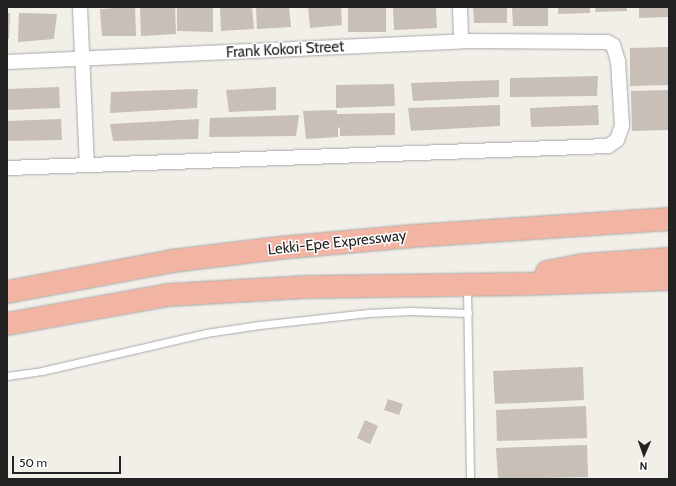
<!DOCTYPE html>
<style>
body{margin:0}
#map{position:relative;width:676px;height:486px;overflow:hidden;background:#f2efe9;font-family:Cabin,sans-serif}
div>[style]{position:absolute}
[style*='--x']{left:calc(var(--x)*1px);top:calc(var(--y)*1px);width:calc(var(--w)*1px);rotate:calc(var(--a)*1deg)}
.building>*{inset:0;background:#c7bfb8}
.roads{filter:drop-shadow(0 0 1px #a9a9a9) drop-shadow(0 0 1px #a9a9a9)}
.service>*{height:7px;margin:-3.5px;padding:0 3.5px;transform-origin:3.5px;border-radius:3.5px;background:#fff}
.minor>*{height:14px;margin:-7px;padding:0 7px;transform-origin:7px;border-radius:7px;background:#fff}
.trunk>*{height:22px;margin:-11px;padding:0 11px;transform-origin:11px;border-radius:11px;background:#f2b4a3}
span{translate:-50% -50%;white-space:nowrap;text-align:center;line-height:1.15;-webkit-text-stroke:3px #fff;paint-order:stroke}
.street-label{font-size:15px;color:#222}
.frame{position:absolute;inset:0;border:8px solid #222;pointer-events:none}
.north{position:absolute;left:624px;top:434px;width:40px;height:40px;-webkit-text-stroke:3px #fff;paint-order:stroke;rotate:182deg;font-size:11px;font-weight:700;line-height:16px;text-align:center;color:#222}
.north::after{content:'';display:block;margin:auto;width:14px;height:18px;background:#222;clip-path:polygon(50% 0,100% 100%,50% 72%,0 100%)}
.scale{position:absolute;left:12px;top:456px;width:109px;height:18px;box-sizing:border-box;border:2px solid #222;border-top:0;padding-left:5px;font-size:12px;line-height:14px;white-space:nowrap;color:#222;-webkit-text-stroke:3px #fff;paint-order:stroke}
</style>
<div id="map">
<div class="building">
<div style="clip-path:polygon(135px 7px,136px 36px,102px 36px,100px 9px)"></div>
<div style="clip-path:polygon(140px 7px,175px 7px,176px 34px,141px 36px)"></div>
<div style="clip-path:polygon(177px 7px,213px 7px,213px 32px,177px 31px)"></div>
<div style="clip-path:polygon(220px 7px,252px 7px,254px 29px,221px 31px)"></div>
<div style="clip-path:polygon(256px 7px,289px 7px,291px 27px,257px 29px)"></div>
<div style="clip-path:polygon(308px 7px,341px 7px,342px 25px,310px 28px)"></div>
<div style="clip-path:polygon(348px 7px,386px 7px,386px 32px,348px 32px)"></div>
<div style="clip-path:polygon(393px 7px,436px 7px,437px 28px,394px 30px)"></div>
<div style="clip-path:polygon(473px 7px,507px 7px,507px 23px,474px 23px)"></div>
<div style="clip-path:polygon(512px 7px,548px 7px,548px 26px,513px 26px)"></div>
<div style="clip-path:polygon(558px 7px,590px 7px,590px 13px,558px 14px)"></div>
<div style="clip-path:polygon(596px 7px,627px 7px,627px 11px,595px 12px)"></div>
<div style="clip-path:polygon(639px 7px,669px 7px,669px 17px,639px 18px)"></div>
<div style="clip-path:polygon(7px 13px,10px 13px,9px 39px,7px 39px)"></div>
<div style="clip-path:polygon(19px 13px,57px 14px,54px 39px,18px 42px)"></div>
<div style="clip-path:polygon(669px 47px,669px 85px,630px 86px,630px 48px)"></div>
<div style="clip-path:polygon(598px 76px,597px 96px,510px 97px,510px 78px)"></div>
<div style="clip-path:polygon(499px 80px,499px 97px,413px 101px,411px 83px)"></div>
<div style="clip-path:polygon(394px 84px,395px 106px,336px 108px,336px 85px)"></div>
<div style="clip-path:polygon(59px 87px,60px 108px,7px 110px,7px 89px)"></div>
<div style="clip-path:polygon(276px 87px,276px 110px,229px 112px,226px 90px)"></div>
<div style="clip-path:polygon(198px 89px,197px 108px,110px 113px,111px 92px)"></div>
<div style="clip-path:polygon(669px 90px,669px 130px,632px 131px,631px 91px)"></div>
<div style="clip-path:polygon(500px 105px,500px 126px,411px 131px,408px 108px)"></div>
<div style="clip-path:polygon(598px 105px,599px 125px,531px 127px,530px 108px)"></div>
<div style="clip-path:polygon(337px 110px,337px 114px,395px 113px,395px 135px,340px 136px,340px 128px,338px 127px,338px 137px,306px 139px,303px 111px)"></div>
<div style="clip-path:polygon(299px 115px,296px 136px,209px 137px,210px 118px)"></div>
<div style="clip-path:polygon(61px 119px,62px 140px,7px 141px,7px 121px)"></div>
<div style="clip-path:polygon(199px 119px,198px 139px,113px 141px,110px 124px)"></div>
<div style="clip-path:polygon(583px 367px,584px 400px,495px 404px,493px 371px)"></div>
<div style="clip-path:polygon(388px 399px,403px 404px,399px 415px,384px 410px)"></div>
<div style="clip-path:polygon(586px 406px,587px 438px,497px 441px,496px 410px)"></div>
<div style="clip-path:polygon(365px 420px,378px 426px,370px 444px,357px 438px)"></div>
<div style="clip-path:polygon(587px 445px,588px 477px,498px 479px,496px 448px)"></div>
</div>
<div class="roads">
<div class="service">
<div style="--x:467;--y:287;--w:192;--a:89.1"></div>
<div style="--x:7;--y:376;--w:35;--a:-8"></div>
<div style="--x:42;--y:371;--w:168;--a:-13"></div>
<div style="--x:206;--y:333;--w:54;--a:-8.6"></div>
<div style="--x:259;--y:325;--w:110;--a:-6.3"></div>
<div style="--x:368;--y:313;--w:42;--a:-2.7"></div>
<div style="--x:410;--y:311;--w:58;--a:2"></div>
</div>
<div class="minor">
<div style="--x:80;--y:7;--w:158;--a:87.5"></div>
<div style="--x:460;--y:7;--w:34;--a:88"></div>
<div style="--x:7;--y:62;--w:454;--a:-2.6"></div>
<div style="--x:461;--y:41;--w:146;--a:0.4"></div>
<div style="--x:607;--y:42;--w:7;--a:27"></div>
<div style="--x:613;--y:45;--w:17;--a:73"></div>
<div style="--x:618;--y:61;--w:65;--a:86.5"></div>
<div style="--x:622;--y:126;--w:15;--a:110"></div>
<div style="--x:617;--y:140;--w:11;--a:146"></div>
<div style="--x:608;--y:146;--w:601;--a:177.9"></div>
</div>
<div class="trunk">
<div style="--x:547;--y:272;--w:38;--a:-11"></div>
<div style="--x:584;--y:265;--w:85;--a:-4"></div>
<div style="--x:7;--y:292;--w:168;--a:-10.6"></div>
<div style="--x:172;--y:261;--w:108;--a:-6.9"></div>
<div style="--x:279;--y:248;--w:135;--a:-5.1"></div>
<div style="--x:413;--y:236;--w:257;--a:-3.8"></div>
<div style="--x:7;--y:324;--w:164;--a:-10.2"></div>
<div style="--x:168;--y:295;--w:138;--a:-3.3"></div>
<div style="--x:306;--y:287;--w:221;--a:-0.8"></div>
<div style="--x:527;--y:284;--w:142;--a:-2"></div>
</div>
</div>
<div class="street-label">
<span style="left:285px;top:50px;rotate:-3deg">Frank Kokori Street</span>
<span style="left:337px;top:243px;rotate:-6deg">Lekki-Epe Expressway</span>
</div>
<div class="frame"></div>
<div class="north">N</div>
<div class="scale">50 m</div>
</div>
